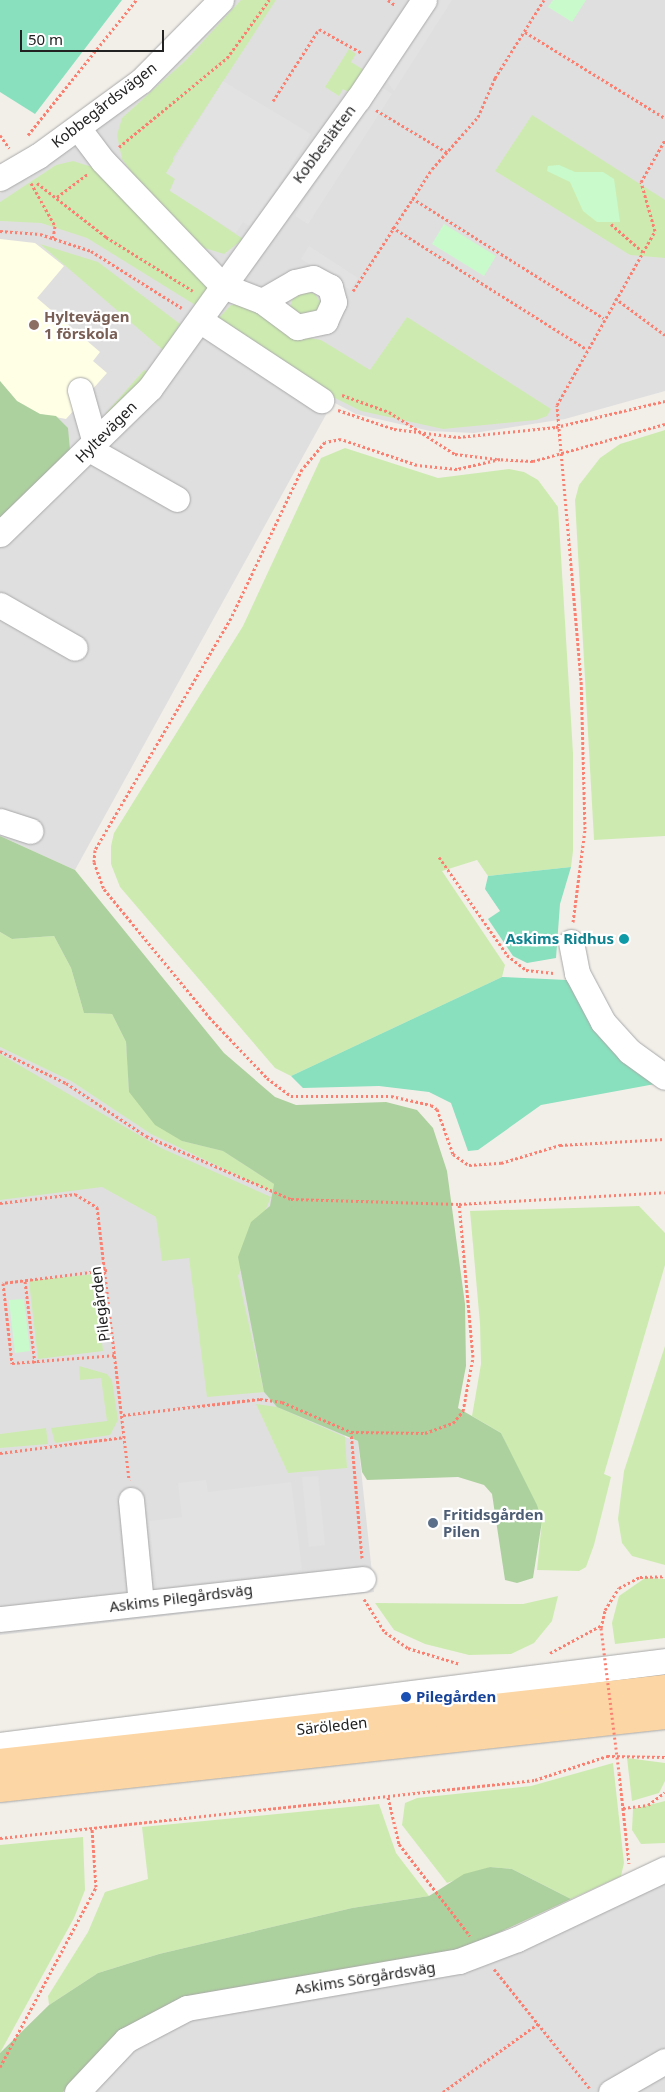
<!DOCTYPE html>
<meta charset="utf-8">
<style>
body{margin:0}
#map{position:relative;width:665px;height:2092px;overflow:hidden;background:#f2efe9;font-family:"Noto Sans",sans-serif}
div>[style]{position:absolute}
[style*='--x']{left:calc(var(--x)*1px);top:calc(var(--y)*1px);width:calc(var(--w)*1px);rotate:calc(var(--a)*1deg)}
.residential>*{inset:0;background:#e0dfdf}
.education>*{inset:0;background:#ffffe5}
.grass>*{inset:0;background:#cdebb0}
.forest>*{inset:0;background:#add19e}
.park>*{inset:0;background:#c8facc}
.pitch>*{inset:0;background:#88e0be}
.parking>*{inset:0;background:#e2e2e2}
.path>*{height:3px;margin-top:-1.5px;transform-origin:0;background:repeating-linear-gradient(90deg,#fa8072 0 2.5px,transparent 0 5px)}
.roads{filter:drop-shadow(0 0 1px #a9a9a9) drop-shadow(0 0 1px #a9a9a9)}
.minor>*{height:25px;margin:-12.5px;padding:0 12.5px;transform-origin:12.5px;border-radius:12.5px;background:#fff}
.major>*{height:28px;margin:-14px;padding:0 14px;transform-origin:14px;border-radius:14px;background:#fcd6a4}
.path-bridge>*{height:3px;margin-top:-1.5px;transform-origin:0;background:repeating-linear-gradient(90deg,#fa8072 0 2.5px,transparent 0 5px)}
.dots>*{width:14px;height:14px;translate:-50% -50%;box-sizing:border-box;border:2px solid #fff;border-radius:50%}
span{translate:-50% -50%;white-space:nowrap;text-align:center;line-height:1.15;-webkit-text-stroke:4.5px #fff;paint-order:stroke}
.street-label{font-size:15px;color:#222}
.education-label{font-size:15px;color:#785e54;font-weight:700}
.left{translate:0 -50%;text-align:left}
.culture-label{font-size:15px;color:#0d838f;font-weight:700}
.right{translate:-100% -50%;text-align:right}
.service-label{font-size:15px;color:#4e5e75;font-weight:700}
.transit-label{font-size:15px;color:#164399;font-weight:700}
.scale{position:absolute;left:20px;top:30px;width:144px;height:22px;box-sizing:border-box;border:2px solid #222;border-top:0;padding-left:6px;font-size:15px;line-height:18px;white-space:nowrap;color:#222;-webkit-text-stroke:4px #fff;paint-order:stroke}
</style>
<div id="map">
<div class="residential">
<div style="clip-path:polygon(230px 0,665px 0,665px 391px,565px 419px,474px 433px,430px 431px,356px 414px,333px 402px,75px 870px,0 836px,0 522px,40px 414px,0 381px,0 193px,59px 153px)"></div>
<div style="clip-path:polygon(0 932px,274px 1184px,345px 1437px,358px 1441px,374px 1592px,0 1635px)"></div>
<div style="clip-path:polygon(665px 1857px,665px 2092px,63px 2092px,103px 2050px,138px 2022px,515px 1928px)"></div>
</div>
<div class="education">
<div style="clip-path:polygon(0 239px,35px 243px,64px 266px,37px 298px,100px 352px,93px 361px,107px 373px,66px 419px,40px 414px,17px 401px,0 381px)"></div>
</div>
<div class="grass">
<div style="clip-path:polygon(241px 0,276px 0,173px 158px,175px 179px,170px 190px,243px 239px,224px 254px,201px 247px,148px 195px,122px 159px,117px 135px,122px 118px,185px 61px)"></div>
<div style="clip-path:polygon(349px 49px,356px 54px,351px 62px,364px 70px,350px 93px,343px 89px,339px 96px,325px 87px)"></div>
<div style="clip-path:polygon(532px 115px,665px 200px,665px 258px,630px 255px,495px 171px)"></div>
<div style="clip-path:polygon(73px 161px,95px 168px,209px 287px,200px 308px,87px 238px,41px 223px,0 221px,0 202px,56px 165px)"></div>
<div style="clip-path:polygon(40px 244px,98px 262px,180px 324px,163px 350px)"></div>
<div style="clip-path:polygon(304px 291px,315px 294px,321px 304px,312px 323px,289px 309px,294px 296px)"></div>
<div style="clip-path:polygon(242px 304px,298px 336px,321px 340px,370px 370px,407px 317px,551px 409px,547px 416px,536px 420px,443px 429px,361px 411px,317px 389px,217px 320px,231px 305px)"></div>
<div style="clip-path:polygon(144px 370px,149px 373px,110px 415px,106px 413px)"></div>
<div style="clip-path:polygon(665px 430px,665px 836px,594px 840px,575px 500px,579px 485px,600px 458px,620px 444px)"></div>
<div style="clip-path:polygon(345px 448px,438px 478px,509px 469px,524px 472px,538px 480px,558px 507px,573px 753px,573px 851px,571px 867px,488px 876px,477px 860px,442px 871px,505px 965px,502px 977px,291px 1076px,275px 1068px,120px 887px,111px 864px,111px 846px,114px 833px,243px 626px,321px 458px)"></div>
<div style="clip-path:polygon(0 932px,12px 939px,54px 936px,71px 968px,84px 1013px,112px 1014px,126px 1042px,129px 1092px,182px 1141px,223px 1151px,274px 1184px,272px 1192px,151px 1134px,71px 1081px,0 1047px)"></div>
<div style="clip-path:polygon(0 1054px,161px 1148px,271px 1197px,238px 1276px,264px 1392px,207px 1397px,189px 1258px,162px 1261px,156px 1217px,102px 1187px,0 1200px)"></div>
<div style="clip-path:polygon(639px 1206px,665px 1233px,665px 1265px,604px 1474px,611px 1477px,594px 1545px,586px 1567px,579px 1571px,537px 1570px,542px 1521px,501px 1433px,472px 1416px,481px 1364px,480px 1324px,470px 1211px)"></div>
<div style="clip-path:polygon(94px 1274px,103px 1351px,38px 1359px,29px 1281px)"></div>
<div style="clip-path:polygon(665px 1346px,665px 1565px,632px 1556px,622px 1543px,618px 1519px,624px 1471px)"></div>
<div style="clip-path:polygon(79px 1366px,107px 1374px,112px 1380px,118px 1420px,110px 1435px,55px 1443px,51px 1428px,107px 1421px,101px 1378px,80px 1380px)"></div>
<div style="clip-path:polygon(256px 1404px,277px 1407px,345px 1437px,347px 1468px,288px 1473px)"></div>
<div style="clip-path:polygon(46px 1428px,48px 1444px,0 1448px,0 1434px)"></div>
<div style="clip-path:polygon(645px 1578px,665px 1579px,665px 1638px,615px 1644px,612px 1623px,619px 1596px)"></div>
<div style="clip-path:polygon(558px 1596px,552px 1621px,534px 1643px,511px 1654px,469px 1655px,425px 1644px,394px 1630px,375px 1603px,523px 1604px)"></div>
<div style="clip-path:polygon(627px 1758px,665px 1763px,665px 1781px,659px 1793px,632px 1801px)"></div>
<div style="clip-path:polygon(613px 1763px,624px 1863px,621px 1876px,571px 1899px,512px 1869px,490px 1867px,447px 1883px,402px 1825px,405px 1803px,417px 1798px,531px 1786px)"></div>
<div style="clip-path:polygon(665px 1801px,665px 1843px,641px 1844px,632px 1830px,633px 1809px)"></div>
<div style="clip-path:polygon(379px 1804px,396px 1853px,429px 1896px,352px 1908px,159px 1954px,98px 1973px,49px 2005px,48px 1996px,88px 1932px,105px 1892px,148px 1879px,142px 1827px)"></div>
<div style="clip-path:polygon(83px 1837px,85px 1890px,74px 1918px,0 2053px,0 1845px)"></div>
</div>
<div class="forest">
<div style="clip-path:polygon(0 381px,17px 401px,40px 414px,56px 416px,68px 428px,70px 450px,0 522px)"></div>
<div style="clip-path:polygon(0 836px,75px 870px,224px 1053px,275px 1097px,296px 1105px,386px 1102px,417px 1110px,433px 1128px,447px 1171px,465px 1304px,466px 1366px,458px 1408px,501px 1433px,537px 1505px,542px 1521px,533px 1578px,517px 1583px,505px 1580px,492px 1494px,484px 1485px,458px 1477px,367px 1480px,362px 1472px,358px 1441px,277px 1407px,264px 1392px,238px 1257px,251px 1222px,270px 1206px,274px 1184px,223px 1151px,182px 1141px,155px 1125px,129px 1092px,126px 1042px,112px 1014px,84px 1013px,71px 968px,54px 936px,12px 939px,0 932px)"></div>
<div style="clip-path:polygon(490px 1867px,512px 1869px,571px 1899px,459px 1951px,212px 1993px,103px 2050px,63px 2092px,0 2092px,0 2053px,49px 2005px,98px 1973px,159px 1954px,352px 1908px,429px 1896px,464px 1874px)"></div>
</div>
<div class="park">
<div style="clip-path:polygon(553px 0,586px 0,572px 22px,548px 7px)"></div>
<div style="clip-path:polygon(559px 165px,575px 172px,603px 172px,614px 179px,620px 222px,597px 222px,583px 211px,570px 182px,547px 171px,548px 166px)"></div>
<div style="clip-path:polygon(444px 224px,496px 256px,484px 276px,432px 244px)"></div>
<div style="clip-path:polygon(24px 1299px,30px 1351px,15px 1353px,9px 1300px)"></div>
</div>
<div class="pitch">
<div style="clip-path:polygon(0 0,122px 0,35px 114px,0 92px)"></div>
<div style="clip-path:polygon(571px 867px,560px 904px,556px 958px,527px 963px,513px 956px,488px 919px,500px 911px,485px 889px,488px 876px)"></div>
<div style="clip-path:polygon(502px 977px,567px 980px,655px 1084px,541px 1105px,478px 1150px,468px 1151px,451px 1103px,429px 1092px,379px 1086px,303px 1088px,291px 1076px)"></div>
</div>
<div class="parking">
<div style="clip-path:polygon(434px 0,452px 0,394px 91px,384px 78px)"></div>
<div style="clip-path:polygon(223px 81px,311px 134px,261px 213px,249px 226px,243px 222px,236px 233px,170px 191px,175px 179px,166px 173px)"></div>
<div style="clip-path:polygon(380px 86px,392px 94px,308px 224px,295px 216px)"></div>
<div style="clip-path:polygon(309px 246px,358px 278px,350px 290px,301px 259px)"></div>
<div style="clip-path:polygon(318px 1476px,325px 1545px,309px 1547px,302px 1477px)"></div>
<div style="clip-path:polygon(206px 1480px,208px 1492px,291px 1482px,302px 1570px,157px 1588px,149px 1521px,182px 1517px,178px 1483px)"></div>
</div>
<div class="path">
<div style="--x:388;--y:0;--w:9;--a:36"></div>
<div style="--x:525;--y:32;--w:164;--a:31.6"></div>
<div style="--x:273;--y:101;--w:85;--a:-57.4"></div>
<div style="--x:319;--y:29;--w:49;--a:29.2"></div>
<div style="--x:376;--y:110;--w:84;--a:30.8"></div>
<div style="--x:0;--y:135;--w:16;--a:55"></div>
<div style="--x:28;--y:135;--w:173;--a:-51.3"></div>
<div style="--x:119;--y:147;--w:140;--a:-39.5"></div>
<div style="--x:227;--y:58;--w:72;--a:-54.1"></div>
<div style="--x:31;--y:183;--w:49;--a:60.8"></div>
<div style="--x:55;--y:226;--w:12;--a:99"></div>
<div style="--x:37;--y:183;--w:88;--a:38"></div>
<div style="--x:106;--y:237;--w:102;--a:31.8"></div>
<div style="--x:57;--y:197;--w:38;--a:-37"></div>
<div style="--x:412;--y:198;--w:226;--a:32.1"></div>
<div style="--x:611;--y:224;--w:43;--a:41.2"></div>
<div style="--x:392;--y:227;--w:228;--a:32.1"></div>
<div style="--x:0;--y:231;--w:40;--a:4.3"></div>
<div style="--x:40;--y:234;--w:54;--a:18.4"></div>
<div style="--x:91;--y:251;--w:107;--a:32.1"></div>
<div style="--x:353;--y:291;--w:145;--a:-57.1"></div>
<div style="--x:432;--y:169;--w:69;--a:-48.5"></div>
<div style="--x:478;--y:117;--w:43;--a:-66.4"></div>
<div style="--x:495;--y:78;--w:92;--a:-57.9"></div>
<div style="--x:615;--y:298;--w:62;--a:36.5"></div>
<div style="--x:342;--y:395;--w:50;--a:19.9"></div>
<div style="--x:389;--y:412;--w:78;--a:32.5"></div>
<div style="--x:455;--y:454;--w:42;--a:6.8"></div>
<div style="--x:338;--y:410;--w:59;--a:18.7"></div>
<div style="--x:394;--y:429;--w:64;--a:7.1"></div>
<div style="--x:458;--y:437;--w:99;--a:-5.8"></div>
<div style="--x:556;--y:427;--w:112;--a:-13.4"></div>
<div style="--x:665;--y:424;--w:137;--a:164.3"></div>
<div style="--x:533;--y:461;--w:33;--a:-177"></div>
<div style="--x:500;--y:459;--w:44;--a:166.9"></div>
<div style="--x:457;--y:469;--w:40;--a:-174.3"></div>
<div style="--x:417;--y:465;--w:80;--a:-161.1"></div>
<div style="--x:341;--y:439;--w:16;--a:169"></div>
<div style="--x:325;--y:442;--w:35;--a:130"></div>
<div style="--x:302;--y:469;--w:165;--a:115.5"></div>
<div style="--x:231;--y:618;--w:269;--a:120.4"></div>
<div style="--x:95;--y:850;--w:12;--a:95"></div>
<div style="--x:94;--y:862;--w:29;--a:70"></div>
<div style="--x:104;--y:889;--w:166;--a:50.6"></div>
<div style="--x:209;--y:1017;--w:84;--a:46.4"></div>
<div style="--x:267;--y:1078;--w:30;--a:37"></div>
<div style="--x:291;--y:1096;--w:100;--a:0"></div>
<div style="--x:391;--y:1096;--w:41;--a:12.7"></div>
<div style="--x:431;--y:1105;--w:7;--a:34"></div>
<div style="--x:437;--y:1109;--w:48;--a:70.4"></div>
<div style="--x:453;--y:1154;--w:19;--a:35"></div>
<div style="--x:469;--y:1165;--w:32;--a:-4"></div>
<div style="--x:501;--y:1163;--w:62;--a:-17"></div>
<div style="--x:560;--y:1145;--w:105;--a:-3.3"></div>
<div style="--x:439;--y:857;--w:119;--a:55.2"></div>
<div style="--x:507;--y:955;--w:24;--a:38"></div>
<div style="--x:526;--y:970;--w:30;--a:6"></div>
<div style="--x:573;--y:922;--w:94;--a:-82.6"></div>
<div style="--x:585;--y:829;--w:149;--a:-91.5"></div>
<div style="--x:581;--y:680;--w:276;--a:-95"></div>
<div style="--x:557;--y:405;--w:200;--a:-60.6"></div>
<div style="--x:655;--y:231;--w:51;--a:-105.9"></div>
<div style="--x:641;--y:182;--w:48;--a:-60.3"></div>
<div style="--x:0;--y:1051;--w:73;--a:25.9"></div>
<div style="--x:66;--y:1083;--w:96;--a:33.5"></div>
<div style="--x:146;--y:1136;--w:158;--a:23.5"></div>
<div style="--x:291;--y:1199;--w:168;--a:1.7"></div>
<div style="--x:459;--y:1204;--w:206;--a:-3.3"></div>
<div style="--x:0;--y:1203;--w:76;--a:-6.8"></div>
<div style="--x:75;--y:1194;--w:26;--a:31"></div>
<div style="--x:97;--y:1207;--w:275;--a:83.3"></div>
<div style="--x:107;--y:1270;--w:105;--a:172.9"></div>
<div style="--x:3;--y:1283;--w:81;--a:83.6"></div>
<div style="--x:12;--y:1363;--w:105;--a:-4.4"></div>
<div style="--x:25;--y:1281;--w:84;--a:83.1"></div>
<div style="--x:123;--y:1415;--w:138;--a:-6.7"></div>
<div style="--x:260;--y:1399;--w:22;--a:8"></div>
<div style="--x:282;--y:1402;--w:75;--a:23.5"></div>
<div style="--x:0;--y:1453;--w:126;--a:-7.3"></div>
<div style="--x:362;--y:1558;--w:126;--a:-95"></div>
<div style="--x:351;--y:1432;--w:74;--a:0.8"></div>
<div style="--x:425;--y:1433;--w:30;--a:-20"></div>
<div style="--x:453;--y:1423;--w:16;--a:-50"></div>
<div style="--x:463;--y:1411;--w:55;--a:-79.5"></div>
<div style="--x:473;--y:1357;--w:154;--a:-95.2"></div>
<div style="--x:364;--y:1599;--w:39;--a:58"></div>
<div style="--x:385;--y:1632;--w:28;--a:35"></div>
<div style="--x:408;--y:1648;--w:54;--a:17.1"></div>
<div style="--x:601;--y:1628;--w:18;--a:-77"></div>
<div style="--x:605;--y:1610;--w:26;--a:-58"></div>
<div style="--x:619;--y:1588;--w:24;--a:-28"></div>
<div style="--x:640;--y:1577;--w:25;--a:-2"></div>
<div style="--x:550;--y:1653;--w:59;--a:-28.3"></div>
<div style="--x:619;--y:1773;--w:91;--a:83.7"></div>
<div style="--x:388;--y:1797;--w:48;--a:76.8"></div>
<div style="--x:399;--y:1844;--w:116;--a:52.3"></div>
<div style="--x:623;--y:1808;--w:25;--a:-7"></div>
<div style="--x:648;--y:1805;--w:21;--a:-37"></div>
<div style="--x:0;--y:1838;--w:538;--a:-6.19"></div>
<div style="--x:535;--y:1780;--w:76;--a:-18.4"></div>
<div style="--x:607;--y:1756;--w:58;--a:1"></div>
<div style="--x:494;--y:1969;--w:154;--a:51.3"></div>
<div style="--x:0;--y:2067;--w:204;--a:-61.9"></div>
<div style="--x:96;--y:1887;--w:59;--a:-93.9"></div>
<div style="--x:443;--y:2092;--w:118;--a:-35.7"></div>
</div>
<div class="roads">
<div class="minor">
<div style="--x:78;--y:128;--w:41;--a:52.9"></div>
<div style="--x:103;--y:161;--w:173;--a:46.2"></div>
<div style="--x:223;--y:286;--w:42;--a:21"></div>
<div style="--x:262;--y:301;--w:44;--a:36.6"></div>
<div style="--x:297;--y:327;--w:29;--a:-12"></div>
<div style="--x:325;--y:321;--w:21;--a:-65"></div>
<div style="--x:334;--y:302;--w:16;--a:-105"></div>
<div style="--x:330;--y:287;--w:19;--a:-152"></div>
<div style="--x:313;--y:278;--w:18;--a:167"></div>
<div style="--x:295;--y:282;--w:38;--a:150"></div>
<div style="--x:0;--y:178;--w:44;--a:-30.1"></div>
<div style="--x:38;--y:156;--w:127;--a:-36.1"></div>
<div style="--x:141;--y:81;--w:114;--a:-45.4"></div>
<div style="--x:201;--y:321;--w:144;--a:33.4"></div>
<div style="--x:80;--y:390;--w:55;--a:74.2"></div>
<div style="--x:89;--y:449;--w:101;--a:29.6"></div>
<div style="--x:0;--y:534;--w:209;--a:-44.2"></div>
<div style="--x:150;--y:388;--w:356;--a:-54.3"></div>
<div style="--x:358;--y:99;--w:119;--a:-56.3"></div>
<div style="--x:0;--y:605;--w:86;--a:29.8"></div>
<div style="--x:0;--y:821;--w:32;--a:18"></div>
<div style="--x:571;--y:942;--w:32;--a:79"></div>
<div style="--x:577;--y:973;--w:55;--a:62"></div>
<div style="--x:603;--y:1022;--w:39;--a:48"></div>
<div style="--x:629;--y:1051;--w:44;--a:35.8"></div>
<div style="--x:131;--y:1500;--w:103;--a:84.5"></div>
<div style="--x:0;--y:1619;--w:365;--a:-6.3"></div>
<div style="--x:0;--y:1745;--w:670;--a:-7.2"></div>
<div style="--x:77;--y:2092;--w:71;--a:-46.7"></div>
<div style="--x:126;--y:2040;--w:69;--a:-27.7"></div>
<div style="--x:187;--y:2008;--w:276;--a:-9.8"></div>
<div style="--x:459;--y:1961;--w:62;--a:-20.8"></div>
<div style="--x:517;--y:1939;--w:164;--a:-25.3"></div>
<div style="--x:611;--y:2092;--w:62;--a:-29.9"></div>
</div>
<div class="major">
<div style="--x:0;--y:1763;--w:669;--a:-6.35"></div>
<div style="--x:0;--y:1788;--w:669;--a:-6.26"></div>
</div>
</div>
<div class="path-bridge">
<div style="--x:601;--y:1628;--w:146;--a:82.9"></div>
</div>
<div class="dots">
<div style="left:34px;top:325px;background:#8d6e63"></div>
<div style="left:624px;top:939px;background:#0f9aa8"></div>
<div style="left:433px;top:1523px;background:#5c6f8a"></div>
<div style="left:406px;top:1697px;background:#1a4fb4"></div>
</div>
<div class="street-label">
<span style="left:104px;top:105px;rotate:-38deg">Kobbegårdsvägen</span>
<span style="left:324px;top:144px;rotate:-53deg">Kobbeslätten</span>
<span style="left:106px;top:432px;rotate:-45deg">Hyltevägen</span>
<span style="left:100px;top:1304px;rotate:-97deg">Pilegården</span>
<span style="left:181px;top:1598px;rotate:-7deg">Askims Pilegårdsväg</span>
<span style="left:332px;top:1726px;rotate:-6deg">Säröleden</span>
<span style="left:365px;top:1978px;rotate:-9deg">Askims Sörgårdsväg</span>
</div>
<div class="education-label">
<span class="left" style="left:44px;top:325px">Hyltevägen<br>1 förskola</span>
</div>
<div class="culture-label">
<span class="right" style="left:614px;top:939px">Askims Ridhus</span>
</div>
<div class="service-label">
<span class="left" style="left:443px;top:1523px">Fritidsgården<br>Pilen</span>
</div>
<div class="transit-label">
<span class="left" style="left:416px;top:1697px">Pilegården</span>
</div>
<div class="scale">50 m</div>
</div>
